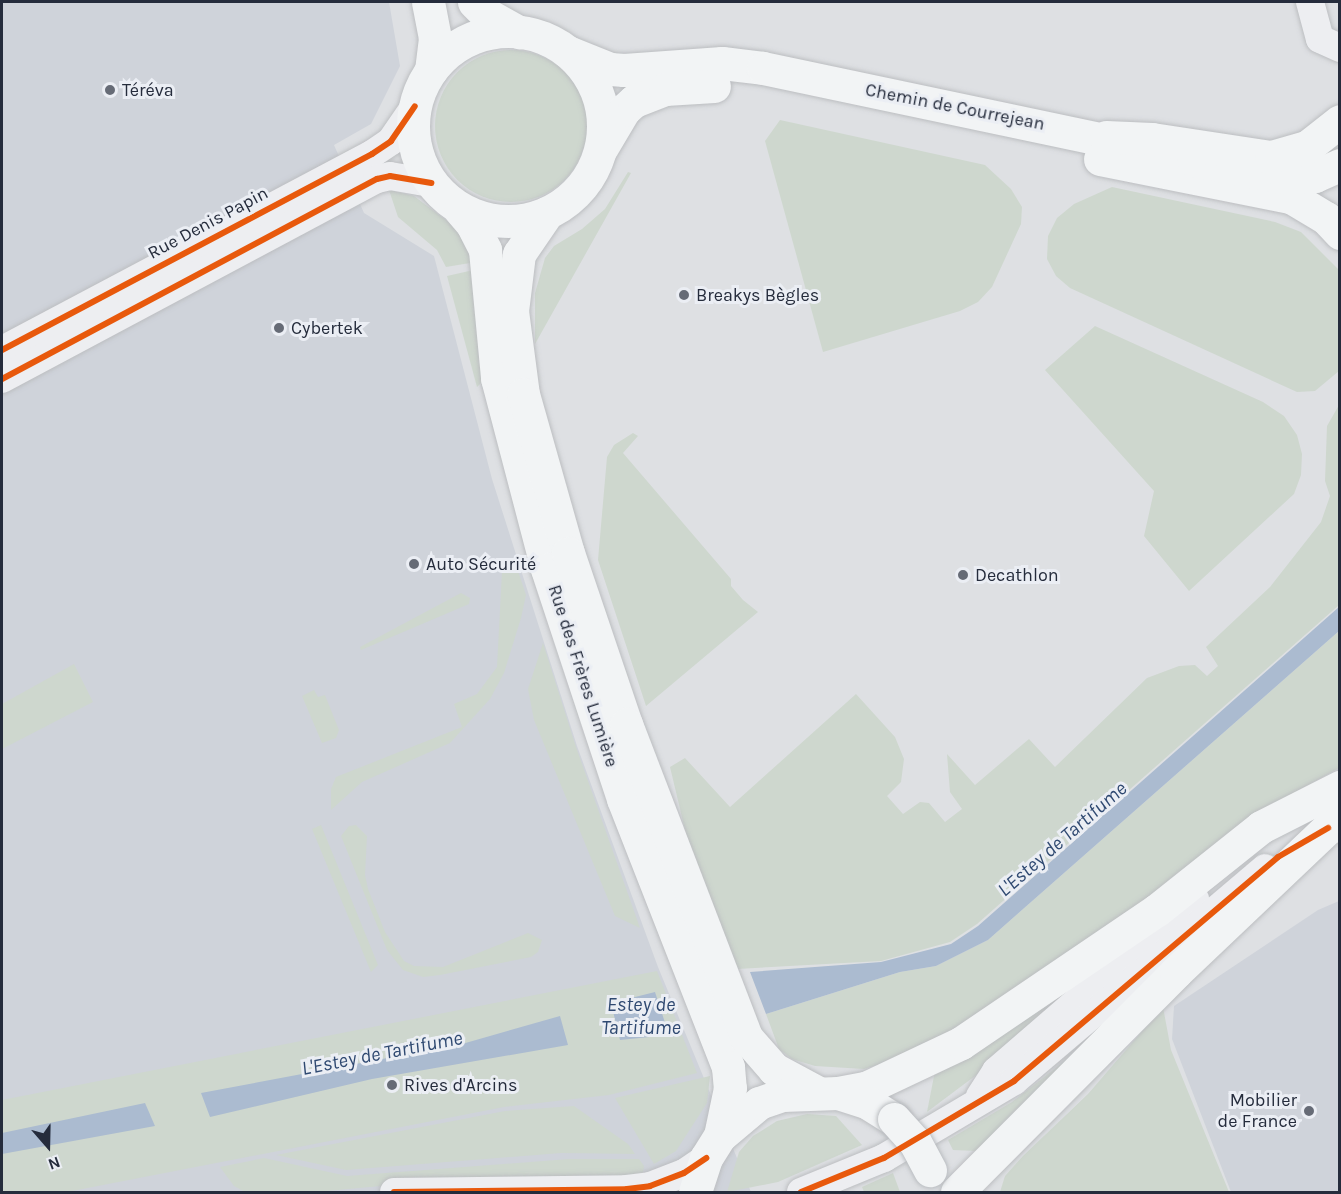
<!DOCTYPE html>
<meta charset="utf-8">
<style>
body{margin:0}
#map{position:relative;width:1341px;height:1194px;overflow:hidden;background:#dee0e3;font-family:Karla,sans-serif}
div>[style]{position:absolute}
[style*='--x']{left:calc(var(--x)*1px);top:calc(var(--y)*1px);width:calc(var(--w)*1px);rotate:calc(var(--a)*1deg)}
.built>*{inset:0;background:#cfd3da}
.green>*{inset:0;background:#ced7ce}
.round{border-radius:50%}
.water>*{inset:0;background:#abbbd0}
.roads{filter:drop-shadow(0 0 2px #bcbec1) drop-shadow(0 0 2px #bcbec1)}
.minor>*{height:28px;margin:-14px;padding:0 14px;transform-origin:14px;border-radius:14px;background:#edeef1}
.major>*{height:33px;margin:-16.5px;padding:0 16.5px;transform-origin:16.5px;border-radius:16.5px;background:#f2f4f5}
.major>.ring{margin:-16.5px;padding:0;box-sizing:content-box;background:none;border:33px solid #f2f4f5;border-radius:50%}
.highway>*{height:33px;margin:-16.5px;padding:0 16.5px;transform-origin:16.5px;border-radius:16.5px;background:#f2f4f5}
.bridges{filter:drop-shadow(0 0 2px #babdc1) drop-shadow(0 0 2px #babdc1)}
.major-bridge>*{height:33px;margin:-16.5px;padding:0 16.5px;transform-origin:16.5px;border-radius:16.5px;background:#f2f4f5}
.cycleway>*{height:6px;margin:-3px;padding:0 3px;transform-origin:3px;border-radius:3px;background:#e8590c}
.dots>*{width:16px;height:16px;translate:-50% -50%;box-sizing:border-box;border:3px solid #ebeef4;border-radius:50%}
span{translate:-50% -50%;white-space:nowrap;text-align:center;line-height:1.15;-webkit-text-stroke:6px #ebeef4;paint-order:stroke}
.poi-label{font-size:18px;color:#252c3c}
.left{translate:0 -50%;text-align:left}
.right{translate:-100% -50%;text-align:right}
.street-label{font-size:18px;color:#252c3c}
.water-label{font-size:20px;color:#2f4971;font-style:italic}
.frame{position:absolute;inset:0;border:3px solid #252c3c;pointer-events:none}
.north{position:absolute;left:18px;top:1116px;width:60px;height:60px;-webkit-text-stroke:4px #ebeef4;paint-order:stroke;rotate:160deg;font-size:16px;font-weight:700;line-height:24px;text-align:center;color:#252c3c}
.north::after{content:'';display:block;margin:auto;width:21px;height:27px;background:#252c3c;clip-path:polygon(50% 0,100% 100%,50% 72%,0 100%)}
</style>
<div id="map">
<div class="built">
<div style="clip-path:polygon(2px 2px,389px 2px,400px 66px,371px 124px,334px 145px,364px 213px,434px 256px,492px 479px,577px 746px,658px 967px,751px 1192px,2px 1192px)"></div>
<div style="clip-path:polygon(1339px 901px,1339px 1192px,1231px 1192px,1172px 1039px,1174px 1006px,1318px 910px)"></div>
</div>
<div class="green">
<div class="round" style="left:435px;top:50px;width:152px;height:152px"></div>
<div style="clip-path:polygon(780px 120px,985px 165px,1011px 189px,1022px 207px,1021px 224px,992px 287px,978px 302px,960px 311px,823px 352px,765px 141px)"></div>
<div style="clip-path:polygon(628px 172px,631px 173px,535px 344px,535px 293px,545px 258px,554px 246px,582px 229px,605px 209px)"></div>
<div style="clip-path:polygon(1112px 187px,1275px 222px,1301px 232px,1339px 270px,1339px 371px,1315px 391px,1297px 392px,1070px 288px,1056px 276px,1047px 259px,1048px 236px,1057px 218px,1074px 204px)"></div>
<div style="clip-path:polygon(389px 190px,414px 196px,455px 227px,476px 262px,446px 267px,437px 250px,398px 217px)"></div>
<div style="clip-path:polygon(478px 269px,487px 377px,477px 387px,447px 276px)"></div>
<div style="clip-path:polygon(1095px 326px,1263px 402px,1284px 416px,1297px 435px,1302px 454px,1301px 475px,1294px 494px,1189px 591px,1144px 536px,1154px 491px,1045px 370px)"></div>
<div style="clip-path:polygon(1339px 405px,1339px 605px,977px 924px,950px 942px,881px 961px,737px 969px,686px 834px,670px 767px,685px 758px,730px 807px,856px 694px,895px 737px,904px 759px,901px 782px,887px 796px,903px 814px,920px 802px,929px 803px,945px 822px,962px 809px,950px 792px,947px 754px,975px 785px,1029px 739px,1055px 767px,1147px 678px,1179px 666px,1195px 665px,1207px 676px,1218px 666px,1206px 647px,1270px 587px,1321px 522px,1330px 496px,1325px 481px,1327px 426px)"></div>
<div style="clip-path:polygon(633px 433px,638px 436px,623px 453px,731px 579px,731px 586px,743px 600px,758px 612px,646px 706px,598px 560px,607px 457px,614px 445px)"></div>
<div style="clip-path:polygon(516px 565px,526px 595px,521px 618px,504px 673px,490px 699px,450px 743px,362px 782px,331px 810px,331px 789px,336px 777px,462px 727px,454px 704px,477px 694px,497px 667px,502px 572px)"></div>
<div style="clip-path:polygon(461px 593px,470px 598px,469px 604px,361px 650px,360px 647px)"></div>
<div style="clip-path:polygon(1339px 631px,1339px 768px,1292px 794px,1109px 929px,925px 1051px,864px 1069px,815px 1066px,792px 1059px,779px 1049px,766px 1014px,900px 972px,936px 966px,988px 940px)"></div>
<div style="clip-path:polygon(543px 643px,576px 747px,640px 928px,615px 916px,534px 720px,528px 689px)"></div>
<div style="clip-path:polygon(74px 664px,93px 702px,2px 749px,2px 704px)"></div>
<div style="clip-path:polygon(314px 690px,318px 697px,325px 695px,339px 730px,336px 738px,322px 743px,302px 696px)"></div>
<div style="clip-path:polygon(321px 825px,378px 965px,371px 972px,312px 829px)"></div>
<div style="clip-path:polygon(356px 825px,367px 836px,365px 875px,368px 889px,385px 932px,404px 961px,414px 966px,443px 967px,528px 933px,542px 940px,538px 952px,531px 957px,440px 975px,423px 977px,403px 970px,387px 950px,341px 836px,349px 826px)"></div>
<div style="clip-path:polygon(1104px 966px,1007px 1052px,927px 1112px,935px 1071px)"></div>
<div style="clip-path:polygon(657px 971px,697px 1073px,609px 1095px,504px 1107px,67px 1192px,2px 1192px,2px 1100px)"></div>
<div style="clip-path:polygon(1163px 1007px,1171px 1050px,1229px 1192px,1000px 1192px,1005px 1176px,1023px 1156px,1088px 1094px)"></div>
<div style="clip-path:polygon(1098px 1035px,978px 1151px,953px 1150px,948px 1140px,1012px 1102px)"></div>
<div style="clip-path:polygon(710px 1076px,707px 1103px,676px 1151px,654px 1164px,615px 1098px)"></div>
<div style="clip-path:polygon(574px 1106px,628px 1144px,635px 1154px,561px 1153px,346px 1170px,276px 1155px,505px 1111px)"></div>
<div style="clip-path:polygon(807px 1114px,836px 1116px,862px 1145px,778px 1182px,727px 1192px,739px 1152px,753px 1136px,777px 1121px)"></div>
<div style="clip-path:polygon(264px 1158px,347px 1176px,569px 1159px,639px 1159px,644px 1166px,642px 1178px,435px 1181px,316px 1192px,245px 1192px,234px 1186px,220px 1167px)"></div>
<div style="clip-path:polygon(893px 1173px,900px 1192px,864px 1192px,862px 1187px)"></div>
</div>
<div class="water">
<div style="clip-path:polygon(1339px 607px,1339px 631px,988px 940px,936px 966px,900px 972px,766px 1014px,750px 972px,881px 962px,951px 944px,978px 926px)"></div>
<div style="clip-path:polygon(655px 992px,669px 1035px,620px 1040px,611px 1003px)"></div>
<div style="clip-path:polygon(560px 1016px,568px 1045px,372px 1079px,210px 1117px,201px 1093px,462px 1044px)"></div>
<div style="clip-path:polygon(145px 1103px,155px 1126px,2px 1154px,2px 1133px)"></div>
</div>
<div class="roads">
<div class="minor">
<div style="--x:1310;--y:2;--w:38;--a:75"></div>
<div style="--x:1320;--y:39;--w:22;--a:24"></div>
<div style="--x:2;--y:350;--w:419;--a:-27.9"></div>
<div style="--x:372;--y:154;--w:23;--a:-34"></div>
<div style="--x:391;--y:141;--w:42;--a:-55.6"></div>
<div style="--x:2;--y:379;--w:425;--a:-28.1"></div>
<div style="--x:377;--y:179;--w:13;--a:-13"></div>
<div style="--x:390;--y:176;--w:42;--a:9.7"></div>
<div style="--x:980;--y:1096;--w:30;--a:-57"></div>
<div style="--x:996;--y:1071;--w:263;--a:-40.8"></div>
<div style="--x:394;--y:1192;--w:233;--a:-0.7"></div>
<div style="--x:627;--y:1189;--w:23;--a:-7"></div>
<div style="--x:650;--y:1186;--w:36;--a:-21"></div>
<div style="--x:684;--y:1173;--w:27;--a:-34"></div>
<div style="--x:801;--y:1192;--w:90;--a:-22.3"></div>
<div style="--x:884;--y:1158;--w:151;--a:-30.6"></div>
<div style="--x:1014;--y:1081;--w:329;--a:-40.3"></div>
</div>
<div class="major">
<div style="--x:428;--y:2;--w:37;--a:79"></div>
<div style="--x:435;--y:38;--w:32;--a:97"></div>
<div style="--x:474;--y:2;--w:17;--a:45"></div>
<div style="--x:486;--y:14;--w:38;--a:29"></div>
<div class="ring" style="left:413px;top:31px;width:157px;height:157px"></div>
<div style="--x:568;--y:52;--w:45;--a:22"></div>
<div style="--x:610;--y:69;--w:14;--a:4"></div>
<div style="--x:624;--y:70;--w:98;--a:-4.1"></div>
<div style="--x:722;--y:63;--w:41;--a:7"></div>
<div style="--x:763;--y:68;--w:379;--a:11.9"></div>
<div style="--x:602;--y:147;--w:43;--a:-59.3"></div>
<div style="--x:624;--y:110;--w:13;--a:-42"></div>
<div style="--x:634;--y:101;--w:33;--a:-21"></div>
<div style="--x:665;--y:89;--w:49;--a:-3.5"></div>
<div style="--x:1100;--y:159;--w:195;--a:11.3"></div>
<div style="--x:1291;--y:197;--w:41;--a:31"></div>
<div style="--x:1326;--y:218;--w:21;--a:47"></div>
<div style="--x:1193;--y:160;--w:95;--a:11"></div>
<div style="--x:1286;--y:178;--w:29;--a:-4"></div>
<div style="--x:1315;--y:176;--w:27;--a:-24"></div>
<div style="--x:460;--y:210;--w:18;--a:49"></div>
<div style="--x:472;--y:224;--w:29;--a:63"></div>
<div style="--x:485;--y:250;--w:129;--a:84.6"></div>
<div style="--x:497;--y:378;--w:197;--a:75.3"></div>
<div style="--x:547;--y:569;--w:242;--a:71.7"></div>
<div style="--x:623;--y:799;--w:288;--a:68.6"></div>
<div style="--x:728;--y:1067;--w:21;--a:85"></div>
<div style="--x:730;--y:1088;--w:49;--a:101.8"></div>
<div style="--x:547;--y:213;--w:50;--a:124.3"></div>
<div style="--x:519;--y:254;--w:57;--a:97"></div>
<div style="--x:512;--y:311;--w:84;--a:82.5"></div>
<div style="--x:523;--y:394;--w:165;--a:74.2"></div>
<div style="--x:568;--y:553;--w:181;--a:71.3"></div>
<div style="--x:626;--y:724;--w:335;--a:69"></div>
<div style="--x:746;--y:1037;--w:43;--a:48.8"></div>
<div style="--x:774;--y:1069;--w:47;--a:28.2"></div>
<div style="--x:838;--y:1093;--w:31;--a:-11"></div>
<div style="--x:868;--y:1087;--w:103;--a:-25.3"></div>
<div style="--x:961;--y:1043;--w:237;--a:-34.2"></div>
<div style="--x:1157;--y:910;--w:133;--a:-38.6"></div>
<div style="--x:1261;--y:827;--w:89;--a:-26.9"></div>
<div style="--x:695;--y:1192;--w:36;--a:-72"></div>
<div style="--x:706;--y:1158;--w:26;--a:-58"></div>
<div style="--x:720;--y:1136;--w:51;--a:-40.2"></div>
<div style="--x:759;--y:1103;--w:24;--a:-19"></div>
<div style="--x:782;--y:1095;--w:56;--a:-2"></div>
<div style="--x:838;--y:1093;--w:32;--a:18"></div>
<div style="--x:868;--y:1103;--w:31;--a:32"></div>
<div style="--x:957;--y:1192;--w:310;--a:-45.1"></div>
<div style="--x:1176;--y:972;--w:209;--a:-43.5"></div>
<div style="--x:1328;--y:828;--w:13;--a:-27"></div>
</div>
<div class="highway">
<div style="--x:1106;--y:137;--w:46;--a:2.5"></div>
<div style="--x:1152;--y:139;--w:120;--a:8.6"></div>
<div style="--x:1271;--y:157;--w:37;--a:-16"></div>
<div style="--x:1307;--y:147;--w:42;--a:-38.2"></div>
</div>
</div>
<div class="bridges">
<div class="major-bridge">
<div style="--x:894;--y:1119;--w:31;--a:48"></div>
<div style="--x:915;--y:1142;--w:32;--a:62"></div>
</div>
</div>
<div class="cycleway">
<div style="--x:2;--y:350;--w:419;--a:-27.9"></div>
<div style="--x:372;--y:154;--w:23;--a:-34"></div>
<div style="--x:391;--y:141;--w:42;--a:-55.6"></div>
<div style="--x:2;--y:379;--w:425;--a:-28.1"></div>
<div style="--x:377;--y:179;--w:13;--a:-13"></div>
<div style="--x:390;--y:176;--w:42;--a:9.7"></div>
<div style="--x:394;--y:1192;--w:233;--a:-0.7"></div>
<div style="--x:627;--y:1189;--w:23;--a:-7"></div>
<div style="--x:650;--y:1186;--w:36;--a:-21"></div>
<div style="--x:684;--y:1173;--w:27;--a:-34"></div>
<div style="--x:801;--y:1192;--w:90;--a:-22.3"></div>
<div style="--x:884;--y:1158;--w:151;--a:-30.6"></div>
<div style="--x:1014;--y:1081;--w:346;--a:-40.3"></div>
<div style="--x:1278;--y:857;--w:58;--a:-30.1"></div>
</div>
<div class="dots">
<div style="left:110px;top:90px;background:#666b76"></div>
<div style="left:684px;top:295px;background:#666b76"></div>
<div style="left:279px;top:328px;background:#666b76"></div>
<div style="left:414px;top:564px;background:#666b76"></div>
<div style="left:963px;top:575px;background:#666b76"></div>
<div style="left:392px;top:1085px;background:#666b76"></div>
<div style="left:1309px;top:1111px;background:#666b76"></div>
</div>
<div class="poi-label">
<span class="left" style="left:122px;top:90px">Téréva</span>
<span class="left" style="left:696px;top:295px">Breakys Bègles</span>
<span class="left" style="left:291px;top:328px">Cybertek</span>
<span class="left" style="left:426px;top:564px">Auto Sécurité</span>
<span class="left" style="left:975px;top:575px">Decathlon</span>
<span class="left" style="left:404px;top:1085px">Rives d'Arcins</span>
<span class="right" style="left:1297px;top:1111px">Mobilier<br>de France</span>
</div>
<div class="street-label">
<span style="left:955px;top:107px;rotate:11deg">Chemin de Courrejean</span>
<span style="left:208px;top:223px;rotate:-28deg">Rue Denis Papin</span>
<span style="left:583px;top:676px;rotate:72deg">Rue des Frères Lumière</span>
</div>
<div class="water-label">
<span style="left:1062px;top:839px;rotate:-41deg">L'Estey de Tartifume</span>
<span style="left:641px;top:1016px">Estey de<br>Tartifume</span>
<span style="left:382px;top:1053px;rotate:-11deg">L'Estey de Tartifume</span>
</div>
<div class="frame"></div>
<div class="north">N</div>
</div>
